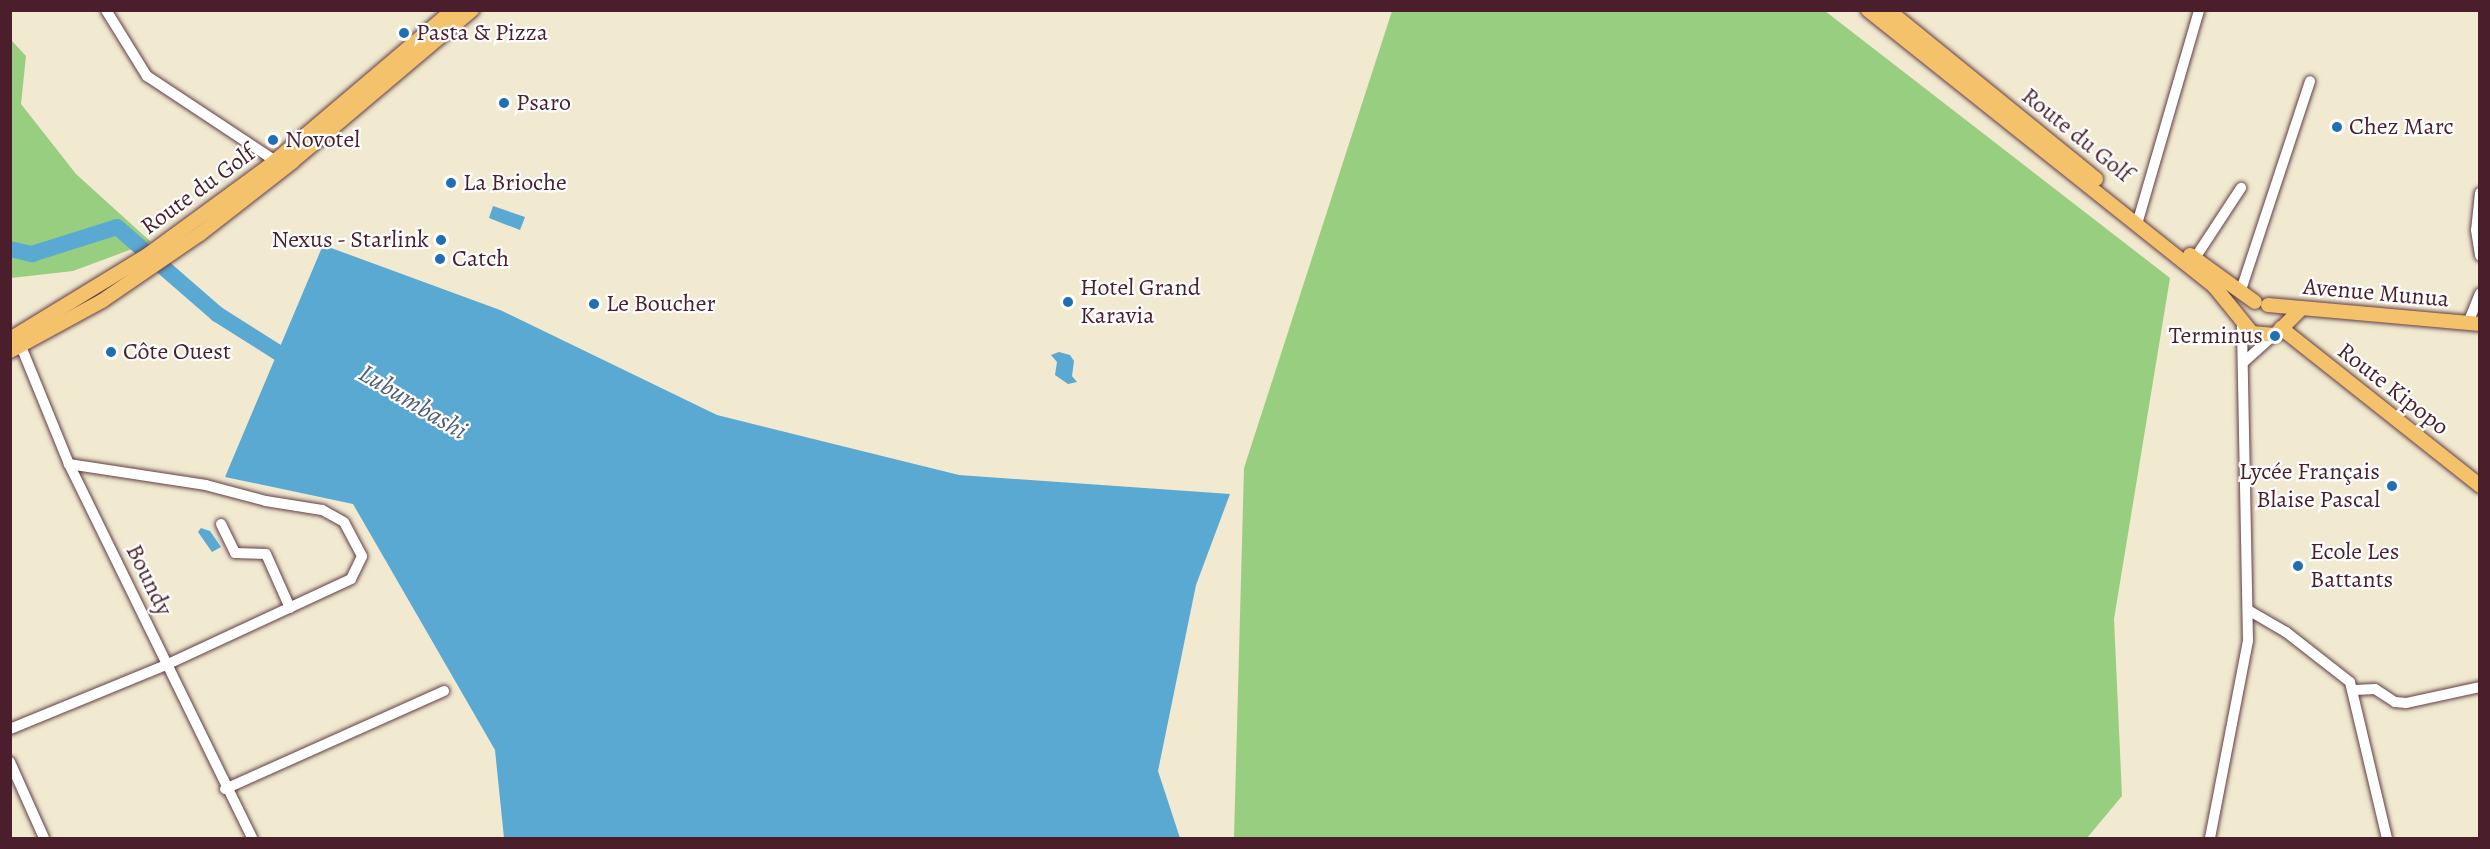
<!DOCTYPE html>
<meta charset="utf-8">
<style>
body{margin:0}
#map{position:relative;width:2490px;height:849px;overflow:hidden;background:#f1e9d0;font-family:Alegreya,serif}
div>[style]{position:absolute}
[style*='--x']{left:calc(var(--x)*1px);top:calc(var(--y)*1px);width:calc(var(--w)*1px);rotate:calc(var(--a)*1deg)}
.green>*{inset:0;background:#98ce7f}
.water>*{inset:0;background:#59a9d3}
.river>*{height:16px;margin:-8px;padding:0 8px;transform-origin:8px;border-radius:8px;background:#59a9d3}
.roads{filter:drop-shadow(0 0 2px #633d44) drop-shadow(0 0 2px #633d44)}
.minor>*{height:10px;margin:-5px;padding:0 5px;transform-origin:5px;border-radius:5px;background:#fff}
.major>*{height:14px;margin:-7px;padding:0 7px;transform-origin:7px;border-radius:7px;background:#f4c26a}
.dots>*{width:16px;height:16px;translate:-50% -50%;box-sizing:border-box;border:3px solid #fff;border-radius:50%}
span{translate:-50% -50%;white-space:nowrap;text-align:center;line-height:1.15;-webkit-text-stroke:4.5px #fff;paint-order:stroke}
.poi-label{font-size:24px;color:#4a1f2b}
.left{translate:0 -50%;text-align:left}
.right{translate:-100% -50%;text-align:right}
.street-label{font-size:24px;color:#4a1f2b}
.water-label{font-size:26px;color:#515d77;font-style:italic}
.frame{position:absolute;inset:0;border:12px solid #4a1f2b;pointer-events:none}
</style>
<div id="map">
<div class="green">
<div style="clip-path:polygon(1392px 11px,1825px 11px,2170px 278px,2114px 619px,2122px 796px,2087px 838px,1234px 838px,1244px 468px)"></div>
<div style="clip-path:polygon(11px 40px,26px 56px,21px 104px,76px 174px,151px 242px,73px 271px,11px 278px)"></div>
</div>
<div class="water">
<div style="clip-path:polygon(493px 206px,525px 217px,520px 230px,489px 218px)"></div>
<div style="clip-path:polygon(323px 245px,500px 310px,717px 415px,959px 475px,1230px 494px,1196px 585px,1158px 771px,1180px 838px,504px 838px,495px 750px,353px 504px,225px 477px)"></div>
<div style="clip-path:polygon(1059px 352px,1070px 355px,1074px 361px,1072px 376px,1077px 382px,1068px 384px,1055px 375px,1057px 362px,1051px 355px)"></div>
<div style="clip-path:polygon(201px 528px,210px 531px,221px 547px,212px 552px,198px 532px)"></div>
</div>
<div class="river">
<div style="--x:10;--y:249;--w:23;--a:13"></div>
<div style="--x:32;--y:254;--w:89;--a:-17.6"></div>
<div style="--x:117;--y:227;--w:133;--a:41"></div>
<div style="--x:217;--y:314;--w:93;--a:32.3"></div>
</div>
<div class="roads">
<div class="minor">
<div style="--x:106;--y:10;--w:78;--a:58.2"></div>
<div style="--x:147;--y:76;--w:159;--a:33.5"></div>
<div style="--x:2480;--y:193;--w:37;--a:96"></div>
<div style="--x:2476;--y:230;--w:26;--a:81"></div>
<div style="--x:2137;--y:224;--w:223;--a:-73.8"></div>
<div style="--x:2195;--y:258;--w:84;--a:-56.7"></div>
<div style="--x:2240;--y:293;--w:223;--a:-71.7"></div>
<div style="--x:2468;--y:323;--w:32;--a:-68"></div>
<div style="--x:18;--y:339;--w:135;--a:67.8"></div>
<div style="--x:69;--y:464;--w:416;--a:63.9"></div>
<div style="--x:2245;--y:361;--w:38;--a:-42"></div>
<div style="--x:221;--y:524;--w:32;--a:64"></div>
<div style="--x:235;--y:553;--w:31;--a:2"></div>
<div style="--x:266;--y:554;--w:59;--a:66"></div>
<div style="--x:2248;--y:610;--w:44;--a:30.1"></div>
<div style="--x:2286;--y:632;--w:81;--a:38"></div>
<div style="--x:2350;--y:682;--w:160;--a:76.7"></div>
<div style="--x:2355;--y:690;--w:20;--a:-3"></div>
<div style="--x:2375;--y:689;--w:24;--a:33"></div>
<div style="--x:2395;--y:702;--w:11;--a:5"></div>
<div style="--x:2406;--y:703;--w:76;--a:-12.2"></div>
<div style="--x:10;--y:729;--w:169;--a:-22.3"></div>
<div style="--x:166;--y:665;--w:204;--a:-24.9"></div>
<div style="--x:351;--y:579;--w:25;--a:-64"></div>
<div style="--x:362;--y:556;--w:38;--a:-118"></div>
<div style="--x:344;--y:522;--w:25;--a:-151"></div>
<div style="--x:322;--y:510;--w:57;--a:-170.9"></div>
<div style="--x:266;--y:501;--w:62;--a:-165.1"></div>
<div style="--x:206;--y:485;--w:139;--a:-171.3"></div>
<div style="--x:10;--y:762;--w:83;--a:65.9"></div>
<div style="--x:225;--y:789;--w:240;--a:-24.1"></div>
<div style="--x:2210;--y:838;--w:201;--a:-79.1"></div>
<div style="--x:2248;--y:641;--w:320;--a:-91.1"></div>
</div>
<div class="major">
<div style="--x:1868;--y:10;--w:443;--a:38.6"></div>
<div style="--x:2214;--y:286;--w:60;--a:51"></div>
<div style="--x:2252;--y:333;--w:23;--a:5"></div>
<div style="--x:2275;--y:335;--w:37;--a:-45"></div>
<div style="--x:1888;--y:10;--w:268;--a:39.1"></div>
<div style="--x:2190;--y:255;--w:80;--a:35.9"></div>
<div style="--x:2268;--y:305;--w:213;--a:5.1"></div>
<div style="--x:2281;--y:328;--w:254;--a:38.4"></div>
<div style="--x:10;--y:339;--w:163;--a:-31.4"></div>
<div style="--x:149;--y:254;--w:149;--a:-36.3"></div>
<div style="--x:269;--y:166;--w:241;--a:-40.3"></div>
<div style="--x:10;--y:351;--w:105;--a:-28.5"></div>
<div style="--x:102;--y:301;--w:119;--a:-34.4"></div>
<div style="--x:200;--y:234;--w:117;--a:-38"></div>
<div style="--x:292;--y:162;--w:236;--a:-40.2"></div>
</div>
</div>
<div class="dots">
<div style="left:404px;top:33px;background:#1f6fb2"></div>
<div style="left:504px;top:103px;background:#1f6fb2"></div>
<div style="left:2337px;top:127px;background:#1f6fb2"></div>
<div style="left:273px;top:140px;background:#1f6fb2"></div>
<div style="left:451px;top:183px;background:#1f6fb2"></div>
<div style="left:441px;top:240px;background:#1f6fb2"></div>
<div style="left:440px;top:259px;background:#1f6fb2"></div>
<div style="left:1068px;top:302px;background:#1f6fb2"></div>
<div style="left:594px;top:304px;background:#1f6fb2"></div>
<div style="left:2275px;top:336px;background:#1f6fb2"></div>
<div style="left:111px;top:352px;background:#1f6fb2"></div>
<div style="left:2392px;top:486px;background:#1f6fb2"></div>
<div style="left:2298px;top:566px;background:#1f6fb2"></div>
</div>
<div class="poi-label">
<span class="left" style="left:416px;top:33px">Pasta &amp; Pizza</span>
<span class="left" style="left:516px;top:103px">Psaro</span>
<span class="left" style="left:2349px;top:127px">Chez Marc</span>
<span class="left" style="left:285px;top:140px">Novotel</span>
<span class="left" style="left:463px;top:183px">La Brioche</span>
<span class="right" style="left:429px;top:240px">Nexus - Starlink</span>
<span class="left" style="left:452px;top:259px">Catch</span>
<span class="left" style="left:1080px;top:302px">Hotel Grand<br>Karavia</span>
<span class="left" style="left:606px;top:304px">Le Boucher</span>
<span class="right" style="left:2263px;top:336px">Terminus</span>
<span class="left" style="left:123px;top:352px">Côte Ouest</span>
<span class="right" style="left:2380px;top:486px">Lycée Français<br>Blaise Pascal</span>
<span class="left" style="left:2310px;top:566px">Ecole Les<br>Battants</span>
</div>
<div class="street-label">
<span style="left:2077px;top:135px;rotate:39deg">Route du Golf</span>
<span style="left:198px;top:190px;rotate:-36deg">Route du Golf</span>
<span style="left:2376px;top:293px;rotate:5deg">Avenue Munua</span>
<span style="left:2393px;top:389px;rotate:38deg">Route Kipopo</span>
<span style="left:149px;top:580px;rotate:64deg">Boundy</span>
</div>
<div class="water-label">
<span style="left:413px;top:402px;rotate:31deg">Lubumbashi</span>
</div>
<div class="frame"></div>
</div>
